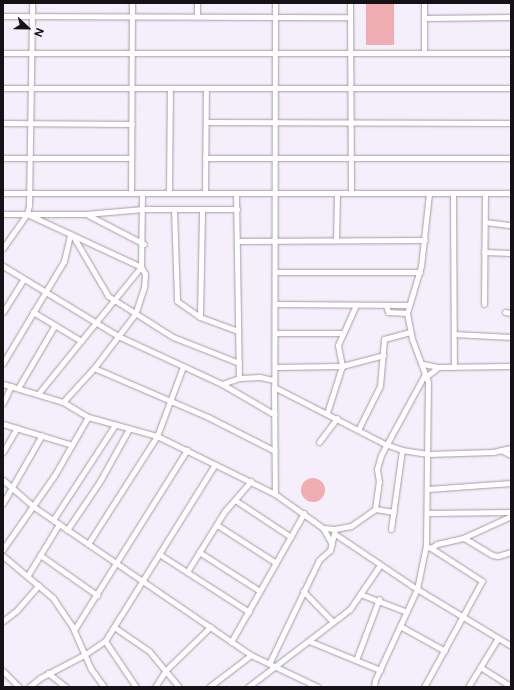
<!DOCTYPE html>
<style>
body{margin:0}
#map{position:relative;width:514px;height:690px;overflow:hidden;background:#f5effb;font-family:"Public Sans",sans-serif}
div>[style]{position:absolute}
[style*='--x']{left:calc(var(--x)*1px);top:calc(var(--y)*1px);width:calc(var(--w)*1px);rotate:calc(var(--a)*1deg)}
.green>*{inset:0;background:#f0adb2}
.round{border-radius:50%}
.roads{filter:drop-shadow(0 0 1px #a29ca8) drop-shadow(0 0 1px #a29ca8)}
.minor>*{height:5px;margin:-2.5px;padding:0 2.5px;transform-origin:2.5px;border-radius:2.5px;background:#fff}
span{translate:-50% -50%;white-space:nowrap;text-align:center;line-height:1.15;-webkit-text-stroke:3px #f5effb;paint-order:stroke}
.frame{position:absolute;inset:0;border:4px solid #141216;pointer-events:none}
.north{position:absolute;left:8px;top:8px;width:40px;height:40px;-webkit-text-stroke:3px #f5effb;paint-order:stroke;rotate:112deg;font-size:11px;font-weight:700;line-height:16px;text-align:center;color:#141216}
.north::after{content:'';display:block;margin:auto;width:14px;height:18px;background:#141216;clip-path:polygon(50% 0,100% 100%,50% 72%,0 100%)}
</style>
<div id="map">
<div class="green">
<div style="clip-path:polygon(366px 3px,394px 3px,394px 45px,366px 45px)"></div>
<div class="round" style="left:301px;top:478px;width:24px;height:24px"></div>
</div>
<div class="roads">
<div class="minor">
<div style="--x:197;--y:3;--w:13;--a:90"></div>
<div style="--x:275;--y:3;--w:384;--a:90.1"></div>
<div style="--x:274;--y:387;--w:125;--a:27.2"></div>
<div style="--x:385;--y:444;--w:18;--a:19"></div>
<div style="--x:402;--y:450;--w:26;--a:9"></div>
<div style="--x:428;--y:454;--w:65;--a:-1.8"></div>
<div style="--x:493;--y:452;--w:18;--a:-13"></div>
<div style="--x:350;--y:3;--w:190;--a:89.7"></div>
<div style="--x:424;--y:3;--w:50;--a:90"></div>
<div style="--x:3;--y:16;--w:347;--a:0.2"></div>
<div style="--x:424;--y:18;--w:87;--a:-0.7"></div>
<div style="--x:3;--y:53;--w:508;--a:0"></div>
<div style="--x:3;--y:88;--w:508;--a:0"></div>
<div style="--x:206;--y:122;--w:305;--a:0.2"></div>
<div style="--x:3;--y:123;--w:129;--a:0.4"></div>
<div style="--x:3;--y:158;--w:128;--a:0"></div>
<div style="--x:205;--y:158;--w:306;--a:0"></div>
<div style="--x:3;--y:193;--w:508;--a:0"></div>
<div style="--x:131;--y:193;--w:190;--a:-89.7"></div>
<div style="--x:169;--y:193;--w:105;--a:-89.5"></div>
<div style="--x:205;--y:193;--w:105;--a:-89.5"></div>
<div style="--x:236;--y:193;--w:185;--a:89.1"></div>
<div style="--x:453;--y:193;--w:174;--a:89.7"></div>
<div style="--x:174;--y:209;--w:92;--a:88.1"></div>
<div style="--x:177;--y:301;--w:28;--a:35"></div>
<div style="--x:200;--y:317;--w:40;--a:20.2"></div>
<div style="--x:3;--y:214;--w:83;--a:0"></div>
<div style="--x:86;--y:214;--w:57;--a:-5"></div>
<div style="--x:143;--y:209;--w:94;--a:0"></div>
<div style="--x:27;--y:214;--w:126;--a:24.9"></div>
<div style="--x:141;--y:267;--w:8;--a:60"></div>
<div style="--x:145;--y:274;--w:13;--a:94"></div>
<div style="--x:144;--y:287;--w:28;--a:108"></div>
<div style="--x:135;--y:314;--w:68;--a:127.2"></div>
<div style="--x:94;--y:368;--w:46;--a:132.4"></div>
<div style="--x:88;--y:215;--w:63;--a:27.4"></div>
<div style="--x:485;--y:222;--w:26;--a:7"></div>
<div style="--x:73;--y:236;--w:69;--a:59.7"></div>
<div style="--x:108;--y:296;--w:77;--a:32.2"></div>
<div style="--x:173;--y:337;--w:71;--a:21.5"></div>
<div style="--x:336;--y:240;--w:47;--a:-88.8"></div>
<div style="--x:237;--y:241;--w:188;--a:-0.3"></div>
<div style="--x:3;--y:248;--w:42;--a:-54.8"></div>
<div style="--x:27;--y:214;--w:9;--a:-77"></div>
<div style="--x:29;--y:205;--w:202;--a:-89.1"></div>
<div style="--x:484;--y:252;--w:27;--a:2"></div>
<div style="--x:3;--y:266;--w:135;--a:31.3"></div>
<div style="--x:118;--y:336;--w:115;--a:24.8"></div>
<div style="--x:222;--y:384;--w:61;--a:30.3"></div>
<div style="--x:275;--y:272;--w:145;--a:0"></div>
<div style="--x:275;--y:304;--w:134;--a:0.4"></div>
<div style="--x:484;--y:304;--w:111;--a:-89.5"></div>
<div style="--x:386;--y:305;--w:7;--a:74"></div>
<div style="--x:388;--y:312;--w:19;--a:3"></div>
<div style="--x:3;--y:312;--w:39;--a:-58"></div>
<div style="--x:33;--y:312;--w:56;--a:31.1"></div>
<div style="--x:505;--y:312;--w:6;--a:9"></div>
<div style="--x:200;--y:317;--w:108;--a:-88.9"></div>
<div style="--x:275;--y:333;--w:67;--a:0"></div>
<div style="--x:454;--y:334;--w:57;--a:3"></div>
<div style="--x:3;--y:363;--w:119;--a:-59.1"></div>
<div style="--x:64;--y:261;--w:28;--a:-77"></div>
<div style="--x:423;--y:364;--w:15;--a:11"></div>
<div style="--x:438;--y:367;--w:73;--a:-0.8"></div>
<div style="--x:275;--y:367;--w:67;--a:-0.9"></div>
<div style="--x:342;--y:366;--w:43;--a:-14.7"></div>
<div style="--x:94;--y:368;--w:124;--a:23.3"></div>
<div style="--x:208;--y:417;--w:75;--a:26.9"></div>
<div style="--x:427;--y:376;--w:14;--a:-39"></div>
<div style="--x:3;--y:384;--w:63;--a:16.7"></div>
<div style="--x:63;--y:402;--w:29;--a:31"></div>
<div style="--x:88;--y:417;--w:72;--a:15.4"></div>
<div style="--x:157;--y:436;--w:131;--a:26.2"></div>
<div style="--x:275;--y:494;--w:59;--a:35.3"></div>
<div style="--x:323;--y:528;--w:12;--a:5"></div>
<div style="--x:335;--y:529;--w:22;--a:103"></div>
<div style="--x:330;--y:550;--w:15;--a:138"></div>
<div style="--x:319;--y:560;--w:115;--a:115.7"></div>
<div style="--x:222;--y:384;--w:18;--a:-19"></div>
<div style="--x:239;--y:378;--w:21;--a:-3"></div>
<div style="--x:260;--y:377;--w:13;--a:13"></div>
<div style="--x:274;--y:387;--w:107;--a:89.5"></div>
<div style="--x:18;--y:388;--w:73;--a:-59.6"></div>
<div style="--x:38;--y:394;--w:164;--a:-51"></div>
<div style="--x:141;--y:267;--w:74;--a:-89.2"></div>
<div style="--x:3;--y:403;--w:19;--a:-65"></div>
<div style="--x:327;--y:413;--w:49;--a:-72.3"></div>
<div style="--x:342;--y:366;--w:21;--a:-101"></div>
<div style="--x:338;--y:345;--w:44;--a:-65.8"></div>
<div style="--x:3;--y:424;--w:72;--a:16.9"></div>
<div style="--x:358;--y:430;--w:49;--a:-63.4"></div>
<div style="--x:380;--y:386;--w:47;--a:-85.1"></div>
<div style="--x:384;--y:339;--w:27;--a:-15"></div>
<div style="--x:319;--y:442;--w:30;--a:-53"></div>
<div style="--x:501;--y:450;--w:11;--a:27"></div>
<div style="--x:3;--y:452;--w:28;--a:-60"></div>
<div style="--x:3;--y:480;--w:41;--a:41.1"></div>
<div style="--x:34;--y:507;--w:263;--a:34.3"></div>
<div style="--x:251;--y:655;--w:74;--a:25.5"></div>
<div style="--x:428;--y:489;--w:83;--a:-4.1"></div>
<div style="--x:235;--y:500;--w:67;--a:33.5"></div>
<div style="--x:3;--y:503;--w:78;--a:-60.2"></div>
<div style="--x:375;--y:509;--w:27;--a:-82"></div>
<div style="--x:379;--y:482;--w:13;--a:-99"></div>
<div style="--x:377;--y:469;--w:15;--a:-74"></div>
<div style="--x:381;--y:455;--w:92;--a:-61.5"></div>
<div style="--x:428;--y:513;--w:83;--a:-0.7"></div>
<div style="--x:53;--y:520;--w:113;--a:-56.9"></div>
<div style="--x:217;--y:525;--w:70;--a:32.8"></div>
<div style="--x:323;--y:528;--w:18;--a:61"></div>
<div style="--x:335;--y:529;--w:16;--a:-11"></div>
<div style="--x:351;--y:526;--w:29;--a:-35"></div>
<div style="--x:375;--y:509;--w:19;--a:9"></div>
<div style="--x:391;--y:529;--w:80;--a:-82.1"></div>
<div style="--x:67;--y:530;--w:59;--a:-56"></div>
<div style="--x:100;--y:481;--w:60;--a:-60.9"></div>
<div style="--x:335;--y:534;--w:99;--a:33.9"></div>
<div style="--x:417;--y:589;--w:110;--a:31.2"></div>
<div style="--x:463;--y:538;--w:53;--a:-24.6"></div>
<div style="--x:88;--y:544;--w:128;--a:-57.4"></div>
<div style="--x:157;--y:436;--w:74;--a:-69.4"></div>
<div style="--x:428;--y:547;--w:3;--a:18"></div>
<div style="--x:431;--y:548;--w:7;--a:-34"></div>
<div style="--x:437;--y:544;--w:28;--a:-13"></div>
<div style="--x:464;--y:538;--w:33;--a:31"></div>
<div style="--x:492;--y:555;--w:6;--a:9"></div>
<div style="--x:498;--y:556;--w:14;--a:-17"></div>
<div style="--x:3;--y:549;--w:89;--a:-55.1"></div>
<div style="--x:54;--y:476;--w:68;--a:-60"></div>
<div style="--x:199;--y:552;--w:72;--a:32.6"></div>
<div style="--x:159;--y:554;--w:107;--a:32.8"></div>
<div style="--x:40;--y:555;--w:70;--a:35.1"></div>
<div style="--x:3;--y:556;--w:65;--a:40"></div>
<div style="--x:53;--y:598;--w:34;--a:56"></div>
<div style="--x:72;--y:626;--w:47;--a:66.2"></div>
<div style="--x:91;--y:669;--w:22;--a:54"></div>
<div style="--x:187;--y:572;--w:70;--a:-58.3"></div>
<div style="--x:224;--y:512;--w:41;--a:-48.9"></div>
<div style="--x:28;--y:575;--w:60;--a:-58.7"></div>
<div style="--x:303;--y:591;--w:43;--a:45.9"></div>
<div style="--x:360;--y:594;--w:50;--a:21"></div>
<div style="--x:3;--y:621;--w:18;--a:-38"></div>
<div style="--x:17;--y:610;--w:33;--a:-49"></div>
<div style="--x:400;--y:626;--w:51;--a:29.1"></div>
<div style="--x:114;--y:627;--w:42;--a:34.4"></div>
<div style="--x:149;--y:651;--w:47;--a:50.2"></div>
<div style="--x:74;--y:630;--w:213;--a:-57.9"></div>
<div style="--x:105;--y:641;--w:55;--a:56"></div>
<div style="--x:309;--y:641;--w:77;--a:22.2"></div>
<div style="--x:231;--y:642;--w:148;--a:-60.5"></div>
<div style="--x:356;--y:660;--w:65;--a:-69.3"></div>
<div style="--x:480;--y:667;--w:36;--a:32"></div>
<div style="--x:3;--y:671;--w:23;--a:45"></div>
<div style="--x:48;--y:673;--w:23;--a:38"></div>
<div style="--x:29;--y:687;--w:14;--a:-39"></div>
<div style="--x:40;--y:678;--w:50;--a:-27.6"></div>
<div style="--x:84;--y:655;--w:25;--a:-34"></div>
<div style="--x:105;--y:641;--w:208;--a:-58.1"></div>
<div style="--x:155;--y:687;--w:20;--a:-57"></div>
<div style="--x:166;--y:670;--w:62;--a:-44.3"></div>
<div style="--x:209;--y:687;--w:53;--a:-37.3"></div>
<div style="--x:248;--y:687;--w:128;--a:-37.4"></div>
<div style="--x:350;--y:609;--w:53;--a:-55.7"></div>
<div style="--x:374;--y:687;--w:7;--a:-82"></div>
<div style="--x:375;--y:680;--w:100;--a:-65.2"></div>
<div style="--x:417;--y:589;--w:45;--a:-78.4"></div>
<div style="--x:426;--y:545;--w:163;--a:-89.3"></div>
<div style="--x:428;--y:382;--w:46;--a:-110.4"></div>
<div style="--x:412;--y:339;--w:26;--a:-101"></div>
<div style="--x:407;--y:313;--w:49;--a:-73.4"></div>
<div style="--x:421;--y:266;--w:73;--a:-83.7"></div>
<div style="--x:424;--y:687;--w:121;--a:-61.3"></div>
<div style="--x:482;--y:581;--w:61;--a:-147.1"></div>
<div style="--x:468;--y:687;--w:57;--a:-58.5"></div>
</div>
</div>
<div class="frame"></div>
<div class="north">N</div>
</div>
